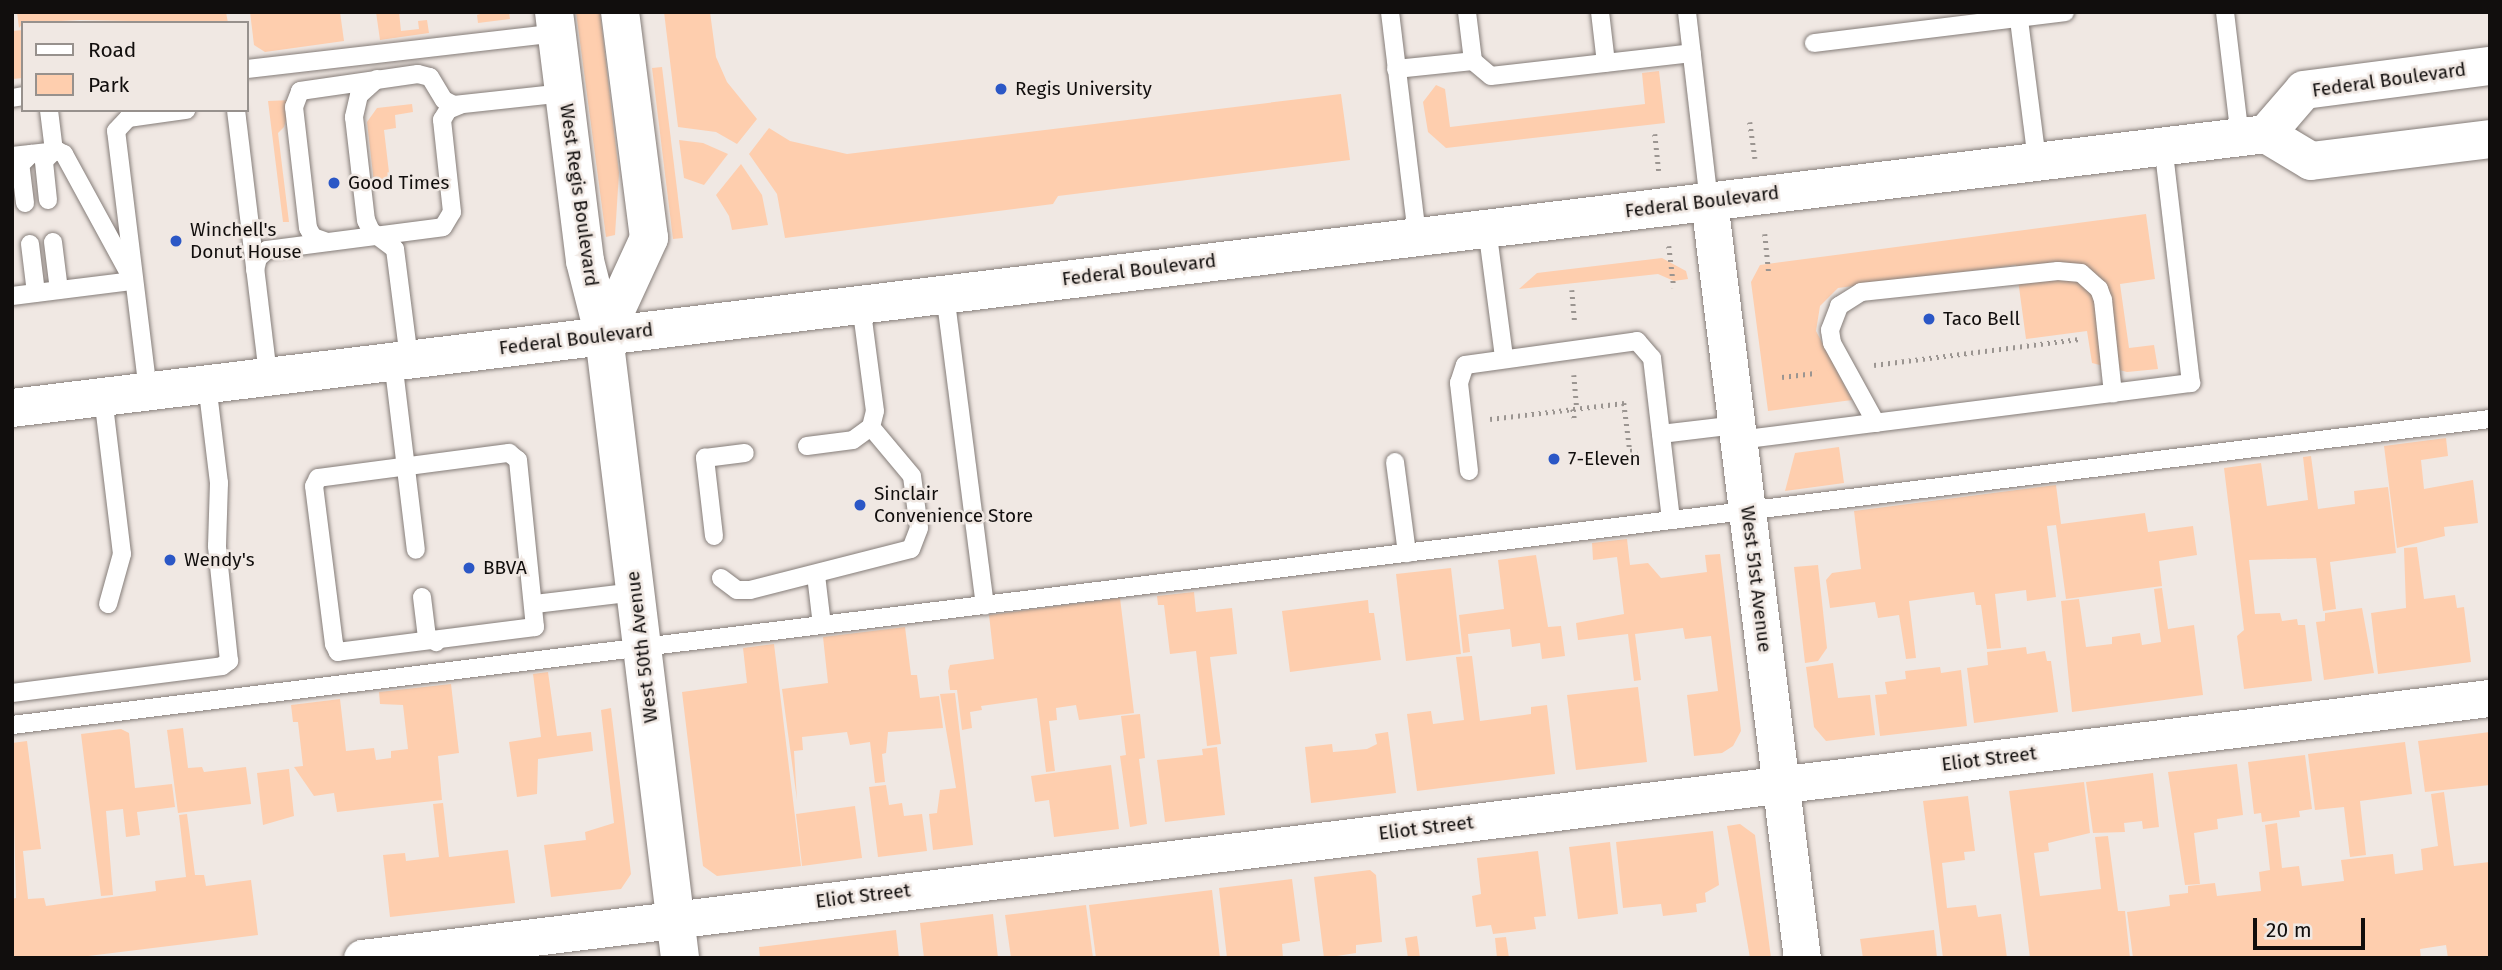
<!DOCTYPE html>
<style>
body{margin:0}
#map{position:relative;width:2502px;height:970px;overflow:hidden;background:#f0e8e3;font-family:"Fira Sans",sans-serif}
div>[style]{position:absolute}
[style*='--x']{left:calc(var(--x)*1px);top:calc(var(--y)*1px);width:calc(var(--w)*1px);rotate:calc(var(--a)*1deg)}
.green>*{inset:0;background:#feceae}
.path>*{height:4.5px;margin-top:-2.25px;transform-origin:0;background:repeating-linear-gradient(90deg,#9b9591 0 2px,transparent 0 7px)}
.roads{filter:drop-shadow(0 0 2px #857d79) drop-shadow(0 0 2px #857d79)}
.service>*{height:18px;margin:-9px;padding:0 9px;transform-origin:9px;border-radius:9px;background:#fff}
.minor>*{height:37px;margin:-18.5px;padding:0 18.5px;transform-origin:18.5px;border-radius:18.5px;background:#fff}
.tertiary>*{height:38px;margin:-19px;padding:0 19px;transform-origin:19px;border-radius:19px;background:#fff}
.primary>*{height:38px;margin:-19px;padding:0 19px;transform-origin:19px;border-radius:19px;background:#fff}
.dots>*{width:19px;height:19px;translate:-50% -50%;box-sizing:border-box;border:4px solid #f0e8e3;border-radius:50%}
span{translate:-50% -50%;white-space:nowrap;text-align:center;line-height:1.15;-webkit-text-stroke:5px #f0e8e3;paint-order:stroke}
.street-label{font-size:19px;color:#110e0d}
.poi-label{font-size:19px;color:#110e0d}
.left{translate:0 -50%;text-align:left}
.frame{position:absolute;inset:0;border:14px solid #110e0d;pointer-events:none}
.legend{position:absolute;left:21px;top:21px;width:228px;height:91px;box-sizing:border-box;background:#f0e8e3;border:2px solid #97918d;margin:0;padding:9px 12px;list-style:none;font-size:21px;color:#110e0d}
.legend li{display:flex;align-items:center;gap:14px;height:35px}
.legend b{width:35px;border:2px solid #97918d}
.scale{position:absolute;left:2253px;top:918px;width:112px;height:32px;box-sizing:border-box;border:4px solid #110e0d;border-top:0;padding-left:9px;font-size:21px;line-height:24px;white-space:nowrap;color:#110e0d;-webkit-text-stroke:5px #f0e8e3;paint-order:stroke}
</style>
<div id="map">
<div class="green">
<div style="clip-path:polygon(17px 12px,226px 12px,228px 23px,80px 20px,23px 23px,19px 28px)"></div>
<div style="clip-path:polygon(250px 12px,340px 12px,344px 41px,265px 52px,254px 45px)"></div>
<div style="clip-path:polygon(376px 12px,399px 12px,401px 31px,419px 29px,418px 21px,427px 20px,429px 33px,380px 40px)"></div>
<div style="clip-path:polygon(486px 12px,509px 12px,510px 19px,478px 23px,477px 15px)"></div>
<div style="clip-path:polygon(576px 12px,600px 12px,619px 173px,615px 235px,606px 237px)"></div>
<div style="clip-path:polygon(664px 12px,710px 12px,716px 57px,727px 82px,757px 119px,737px 144px,716px 132px,678px 127px)"></div>
<div style="clip-path:polygon(23px 30px,23px 78px,12px 79px,12px 31px)"></div>
<div style="clip-path:polygon(662px 67px,683px 238px,673px 239px,652px 68px)"></div>
<div style="clip-path:polygon(1659px 71px,1665px 123px,1446px 148px,1428px 132px,1423px 102px,1436px 85px,1445px 89px,1450px 127px,1645px 104px,1642px 73px)"></div>
<div style="clip-path:polygon(1341px 94px,1350px 160px,1058px 196px,1053px 204px,785px 238px,777px 194px,749px 154px,769px 128px,790px 141px,847px 154px)"></div>
<div style="clip-path:polygon(292px 100px,284px 127px,278px 133px,289px 222px,283px 222px,268px 101px)"></div>
<div style="clip-path:polygon(412px 104px,413px 112px,395px 115px,396px 128px,384px 130px,390px 181px,374px 183px,367px 122px,377px 108px)"></div>
<div style="clip-path:polygon(679px 140px,703px 143px,728px 154px,704px 185px,684px 178px)"></div>
<div style="clip-path:polygon(741px 164px,762px 195px,768px 225px,732px 230px,729px 216px,716px 195px)"></div>
<div style="clip-path:polygon(2146px 214px,2155px 279px,2120px 284px,2129px 348px,2154px 345px,2158px 369px,2127px 372px,2092px 363px,2087px 331px,2026px 339px,2016px 265px,1838px 288px,1820px 306px,1816px 331px,1852px 400px,1768px 411px,1751px 282px,1760px 265px)"></div>
<div style="clip-path:polygon(1662px 258px,1686px 271px,1688px 279px,1674px 281px,1658px 274px,1519px 289px,1537px 273px)"></div>
<div style="clip-path:polygon(2446px 438px,2448px 456px,2421px 460px,2424px 489px,2473px 480px,2478px 523px,2444px 527px,2445px 536px,2397px 548px,2384px 446px)"></div>
<div style="clip-path:polygon(1839px 447px,1844px 483px,1785px 491px,1795px 453px)"></div>
<div style="clip-path:polygon(2311px 456px,2318px 509px,2355px 504px,2354px 491px,2388px 487px,2396px 553px,2330px 562px,2336px 609px,2323px 611px,2316px 558px,2249px 560px,2255px 614px,2280px 613px,2282px 621px,2297px 619px,2298px 625px,2305px 625px,2312px 681px,2244px 689px,2237px 636px,2244px 630px,2224px 468px,2261px 463px,2267px 506px,2308px 500px,2303px 457px)"></div>
<div style="clip-path:polygon(2056px 485px,2061px 524px,2145px 513px,2148px 532px,2193px 526px,2197px 555px,2159px 561px,2162px 586px,2066px 599px,2056px 525px,2047px 526px,2056px 597px,2027px 601px,2026px 590px,1995px 594px,2001px 648px,1987px 649px,1981px 605px,1976px 605px,1974px 592px,1909px 601px,1916px 658px,1906px 659px,1899px 615px,1878px 618px,1875px 602px,1830px 608px,1826px 580px,1832px 573px,1861px 569px,1854px 511px)"></div>
<div style="clip-path:polygon(1627px 539px,1630px 565px,1648px 563px,1661px 578px,1707px 572px,1705px 555px,1720px 554px,1741px 731px,1733px 746px,1722px 753px,1694px 756px,1687px 695px,1718px 691px,1711px 636px,1685px 639px,1683px 628px,1635px 634px,1641px 680px,1634px 681px,1628px 634px,1578px 640px,1576px 623px,1624px 614px,1617px 557px,1593px 560px,1592px 543px)"></div>
<div style="clip-path:polygon(2417px 547px,2424px 599px,2455px 595px,2457px 608px,2464px 607px,2471px 662px,2378px 674px,2371px 613px,2406px 608px,2404px 548px)"></div>
<div style="clip-path:polygon(1536px 555px,1548px 627px,1561px 626px,1565px 656px,1542px 659px,1540px 643px,1512px 647px,1510px 629px,1468px 634px,1470px 652px,1463px 653px,1459px 615px,1504px 609px,1498px 560px)"></div>
<div style="clip-path:polygon(1818px 565px,1827px 648px,1818px 661px,1805px 663px,1794px 567px)"></div>
<div style="clip-path:polygon(1451px 568px,1461px 654px,1406px 661px,1396px 574px)"></div>
<div style="clip-path:polygon(2162px 588px,2168px 629px,2194px 625px,2203px 695px,2072px 712px,2061px 601px,2079px 599px,2086px 647px,2112px 644px,2112px 637px,2140px 633px,2142px 645px,2161px 642px,2154px 589px)"></div>
<div style="clip-path:polygon(1194px 592px,1196px 612px,1232px 608px,1237px 654px,1210px 657px,1221px 744px,1207px 746px,1196px 651px,1170px 654px,1164px 605px,1158px 605px,1157px 596px)"></div>
<div style="clip-path:polygon(1120px 598px,1134px 713px,1079px 720px,1076px 705px,1056px 708px,1057px 720px,1049px 721px,1055px 771px,1046px 772px,1037px 698px,981px 706px,982px 710px,970px 712px,972px 728px,962px 730px,957px 690px,950px 690px,948px 671px,950px 665px,994px 659px,989px 615px)"></div>
<div style="clip-path:polygon(1368px 600px,1369px 613px,1374px 613px,1381px 660px,1290px 672px,1282px 611px)"></div>
<div style="clip-path:polygon(2362px 608px,2374px 673px,2324px 680px,2316px 622px,2325px 621px,2325px 613px)"></div>
<div style="clip-path:polygon(905px 627px,911px 675px,917px 675px,920px 698px,939px 696px,943px 728px,888px 732px,886px 753px,882px 754px,885px 782px,875px 783px,870px 742px,850px 745px,847px 732px,802px 737px,803px 750px,794px 751px,797px 800px,782px 689px,828px 683px,823px 637px)"></div>
<div style="clip-path:polygon(774px 644px,801px 866px,717px 876px,703px 866px,682px 692px,747px 683px,743px 648px)"></div>
<div style="clip-path:polygon(2026px 647px,2027px 654px,2045px 651px,2047px 661px,2051px 661px,2058px 712px,1974px 723px,1967px 668px,1988px 665px,1987px 652px)"></div>
<div style="clip-path:polygon(1472px 656px,1480px 721px,1531px 714px,1531px 707px,1547px 705px,1555px 774px,1417px 791px,1407px 714px,1431px 711px,1433px 724px,1464px 720px,1456px 657px)"></div>
<div style="clip-path:polygon(1833px 663px,1838px 698px,1870px 695px,1875px 735px,1826px 741px,1814px 727px,1806px 667px)"></div>
<div style="clip-path:polygon(1940px 667px,1941px 673px,1961px 670px,1967px 726px,1880px 736px,1875px 695px,1887px 694px,1885px 682px,1906px 679px,1905px 671px)"></div>
<div style="clip-path:polygon(548px 672px,557px 736px,591px 732px,593px 751px,538px 759px,537px 794px,517px 797px,509px 742px,541px 737px,533px 674px)"></div>
<div style="clip-path:polygon(451px 684px,459px 753px,438px 756px,442px 800px,337px 812px,334px 793px,314px 796px,294px 767px,303px 766px,298px 722px,293px 722px,291px 705px,340px 699px,346px 751px,374px 748px,376px 760px,391px 758px,391px 751px,408px 749px,403px 705px,380px 704px,379px 692px)"></div>
<div style="clip-path:polygon(1638px 687px,1647px 762px,1576px 770px,1567px 695px)"></div>
<div style="clip-path:polygon(955px 693px,973px 845px,933px 850px,929px 814px,937px 813px,940px 790px,956px 788px,940px 694px)"></div>
<div style="clip-path:polygon(611px 708px,631px 874px,621px 889px,551px 897px,544px 845px,586px 840px,585px 832px,614px 823px,601px 710px)"></div>
<div style="clip-path:polygon(1140px 714px,1145px 758px,1139px 759px,1147px 824px,1130px 827px,1120px 756px,1126px 755px,1121px 716px)"></div>
<div style="clip-path:polygon(183px 728px,188px 768px,202px 767px,204px 772px,246px 767px,251px 804px,178px 813px,167px 730px)"></div>
<div style="clip-path:polygon(121px 729px,129px 733px,135px 788px,172px 784px,175px 807px,137px 812px,140px 835px,126px 837px,123px 809px,106px 811px,113px 895px,101px 896px,81px 734px)"></div>
<div style="clip-path:polygon(1388px 732px,1396px 793px,1311px 803px,1305px 747px,1332px 744px,1333px 752px,1367px 749px,1377px 744px,1375px 734px)"></div>
<div style="clip-path:polygon(2490px 732px,2490px 785px,2425px 792px,2418px 741px)"></div>
<div style="clip-path:polygon(27px 741px,41px 849px,23px 851px,28px 899px,44px 898px,46px 906px,156px 891px,155px 881px,186px 877px,179px 815px,187px 814px,195px 875px,204px 875px,206px 886px,251px 880px,258px 935px,72px 958px,12px 958px,12px 899px,16px 898px,12px 743px)"></div>
<div style="clip-path:polygon(2405px 742px,2412px 794px,2360px 801px,2366px 855px,2350px 857px,2344px 807px,2315px 810px,2308px 754px)"></div>
<div style="clip-path:polygon(1217px 747px,1225px 815px,1165px 822px,1157px 760px,1203px 755px,1202px 749px)"></div>
<div style="clip-path:polygon(2305px 755px,2312px 809px,2299px 811px,2300px 817px,2262px 822px,2261px 813px,2254px 814px,2248px 762px)"></div>
<div style="clip-path:polygon(2237px 764px,2243px 815px,2217px 819px,2218px 829px,2194px 833px,2200px 884px,2185px 885px,2168px 772px)"></div>
<div style="clip-path:polygon(1111px 765px,1119px 829px,1054px 837px,1049px 800px,1035px 802px,1031px 776px)"></div>
<div style="clip-path:polygon(289px 769px,294px 816px,263px 825px,257px 773px)"></div>
<div style="clip-path:polygon(2153px 773px,2159px 827px,2143px 829px,2142px 821px,2124px 823px,2125px 832px,2093px 833px,2086px 782px)"></div>
<div style="clip-path:polygon(2084px 782px,2090px 833px,2048px 843px,2049px 851px,2034px 853px,2040px 896px,2101px 889px,2095px 837px,2108px 836px,2118px 911px,2125px 911px,2130px 958px,2030px 958px,2009px 791px)"></div>
<div style="clip-path:polygon(886px 785px,889px 805px,902px 803px,904px 816px,922px 814px,927px 851px,878px 857px,869px 787px)"></div>
<div style="clip-path:polygon(2444px 792px,2454px 866px,2490px 862px,2490px 958px,2448px 958px,2446px 945px,2420px 949px,2421px 958px,2133px 958px,2127px 912px,2170px 906px,2169px 895px,2188px 893px,2188px 886px,2215px 883px,2217px 896px,2261px 891px,2259px 872px,2270px 870px,2265px 825px,2277px 823px,2282px 868px,2299px 866px,2302px 886px,2344px 881px,2341px 860px,2393px 854px,2395px 874px,2423px 870px,2421px 849px,2438px 846px,2431px 794px)"></div>
<div style="clip-path:polygon(1968px 796px,1975px 851px,1964px 852px,1965px 860px,1942px 863px,1947px 908px,1976px 905px,1978px 917px,2001px 914px,2007px 958px,1943px 958px,1923px 801px)"></div>
<div style="clip-path:polygon(443px 803px,449px 857px,508px 850px,515px 903px,390px 917px,383px 855px,405px 853px,406px 861px,439px 857px,433px 804px)"></div>
<div style="clip-path:polygon(855px 806px,862px 858px,802px 866px,796px 814px)"></div>
<div style="clip-path:polygon(1740px 824px,1755px 835px,1771px 958px,1750px 958px,1727px 826px)"></div>
<div style="clip-path:polygon(1713px 831px,1719px 885px,1705px 893px,1706px 902px,1696px 904px,1697px 912px,1663px 916px,1661px 904px,1623px 908px,1616px 842px)"></div>
<div style="clip-path:polygon(1610px 842px,1618px 914px,1578px 919px,1569px 847px)"></div>
<div style="clip-path:polygon(1538px 851px,1546px 916px,1534px 917px,1536px 929px,1493px 934px,1491px 925px,1476px 927px,1472px 896px,1481px 894px,1477px 858px)"></div>
<div style="clip-path:polygon(1370px 870px,1376px 875px,1382px 942px,1356px 945px,1356px 953px,1324px 958px,1314px 877px)"></div>
<div style="clip-path:polygon(1292px 879px,1300px 941px,1282px 944px,1283px 958px,1227px 958px,1219px 888px)"></div>
<div style="clip-path:polygon(1212px 890px,1220px 958px,1096px 958px,1089px 905px)"></div>
<div style="clip-path:polygon(1086px 905px,1093px 958px,1011px 958px,1005px 915px)"></div>
<div style="clip-path:polygon(993px 914px,998px 958px,924px 958px,920px 923px)"></div>
<div style="clip-path:polygon(896px 930px,899px 958px,760px 958px,759px 947px)"></div>
<div style="clip-path:polygon(1934px 930px,1937px 958px,1863px 958px,1860px 939px)"></div>
<div style="clip-path:polygon(1417px 936px,1420px 958px,1408px 958px,1405px 938px)"></div>
<div style="clip-path:polygon(1506px 937px,1509px 958px,1497px 958px,1495px 938px)"></div>
</div>
<div class="path">
<div style="--x:1750;--y:122;--w:37;--a:82"></div>
<div style="--x:1655;--y:134;--w:37;--a:84"></div>
<div style="--x:1765;--y:234;--w:40;--a:84.3"></div>
<div style="--x:1669;--y:246;--w:42;--a:83.2"></div>
<div style="--x:1572;--y:290;--w:34;--a:85"></div>
<div style="--x:1874;--y:365;--w:209;--a:-7.2"></div>
<div style="--x:1574;--y:375;--w:34;--a:85"></div>
<div style="--x:1782;--y:377;--w:35;--a:-7"></div>
<div style="--x:1573;--y:409;--w:12;--a:81"></div>
<div style="--x:1490;--y:419;--w:135;--a:-6.8"></div>
<div style="--x:1624;--y:403;--w:48;--a:82.9"></div>
<div style="--x:1630;--y:451;--w:7;--a:-8"></div>
</div>
<div class="roads">
<div class="service">
<div style="--x:1390;--y:12;--w:226;--a:83.1"></div>
<div style="--x:1467;--y:12;--w:49;--a:83"></div>
<div style="--x:1473;--y:61;--w:23;--a:40"></div>
<div style="--x:1491;--y:76;--w:202;--a:-6.5"></div>
<div style="--x:1600;--y:12;--w:51;--a:83.3"></div>
<div style="--x:1687;--y:12;--w:190;--a:83.4"></div>
<div style="--x:2018;--y:12;--w:150;--a:82.7"></div>
<div style="--x:2225;--y:12;--w:126;--a:83.2"></div>
<div style="--x:1814;--y:43;--w:253;--a:-7"></div>
<div style="--x:247;--y:69;--w:312;--a:-6.6"></div>
<div style="--x:1396;--y:69;--w:77;--a:-5.9"></div>
<div style="--x:377;--y:79;--w:24;--a:138"></div>
<div style="--x:359;--y:95;--w:23;--a:103"></div>
<div style="--x:354;--y:117;--w:104;--a:83.4"></div>
<div style="--x:366;--y:220;--w:12;--a:66"></div>
<div style="--x:371;--y:231;--w:30;--a:37"></div>
<div style="--x:395;--y:249;--w:111;--a:82.7"></div>
<div style="--x:12;--y:98;--w:11;--a:-10"></div>
<div style="--x:236;--y:110;--w:268;--a:83.1"></div>
<div style="--x:12;--y:156;--w:46;--a:-6.2"></div>
<div style="--x:58;--y:151;--w:7;--a:27"></div>
<div style="--x:64;--y:154;--w:136;--a:61.4"></div>
<div style="--x:48;--y:200;--w:39;--a:-96"></div>
<div style="--x:44;--y:161;--w:14;--a:-45"></div>
<div style="--x:54;--y:151;--w:41;--a:-97"></div>
<div style="--x:25;--y:203;--w:38;--a:-97"></div>
<div style="--x:20;--y:165;--w:16;--a:-45"></div>
<div style="--x:1487;--y:228;--w:130;--a:82.5"></div>
<div style="--x:53;--y:242;--w:48;--a:82.9"></div>
<div style="--x:327;--y:242;--w:15;--a:-160"></div>
<div style="--x:313;--y:237;--w:10;--a:-119"></div>
<div style="--x:308;--y:228;--w:122;--a:-96.6"></div>
<div style="--x:294;--y:107;--w:17;--a:-69"></div>
<div style="--x:300;--y:91;--w:119;--a:-8.2"></div>
<div style="--x:418;--y:74;--w:12;--a:14"></div>
<div style="--x:430;--y:77;--w:27;--a:59"></div>
<div style="--x:444;--y:100;--w:11;--a:27"></div>
<div style="--x:454;--y:105;--w:111;--a:-6.2"></div>
<div style="--x:30;--y:244;--w:49;--a:83"></div>
<div style="--x:255;--y:270;--w:12;--a:-76"></div>
<div style="--x:258;--y:258;--w:12;--a:-42"></div>
<div style="--x:267;--y:250;--w:177;--a:-7.4"></div>
<div style="--x:443;--y:227;--w:17;--a:-59"></div>
<div style="--x:452;--y:212;--w:93;--a:-96.2"></div>
<div style="--x:442;--y:120;--w:12;--a:-59"></div>
<div style="--x:448;--y:110;--w:13;--a:-23"></div>
<div style="--x:945;--y:294;--w:314;--a:82.7"></div>
<div style="--x:12;--y:296;--w:122;--a:-7.1"></div>
<div style="--x:393;--y:361;--w:190;--a:83.1"></div>
<div style="--x:148;--y:391;--w:262;--a:-97"></div>
<div style="--x:116;--y:131;--w:18;--a:-47"></div>
<div style="--x:128;--y:118;--w:59;--a:-7.9"></div>
<div style="--x:103;--y:397;--w:158;--a:83.1"></div>
<div style="--x:122;--y:554;--w:52;--a:105.6"></div>
<div style="--x:1876;--y:423;--w:91;--a:-118.8"></div>
<div style="--x:1832;--y:343;--w:13;--a:-99"></div>
<div style="--x:1830;--y:330;--w:26;--a:-69"></div>
<div style="--x:1839;--y:306;--w:26;--a:-32"></div>
<div style="--x:1861;--y:292;--w:198;--a:-6.1"></div>
<div style="--x:2058;--y:271;--w:23;--a:5"></div>
<div style="--x:2081;--y:273;--w:24;--a:42"></div>
<div style="--x:2099;--y:289;--w:12;--a:70"></div>
<div style="--x:2103;--y:300;--w:94;--a:83.9"></div>
<div style="--x:1661;--y:434;--w:77;--a:-6.8"></div>
<div style="--x:1739;--y:440;--w:456;--a:-7.2"></div>
<div style="--x:2191;--y:383;--w:240;--a:-96.7"></div>
<div style="--x:807;--y:446;--w:46;--a:-7.4"></div>
<div style="--x:853;--y:440;--w:22;--a:-36"></div>
<div style="--x:871;--y:427;--w:16;--a:-76"></div>
<div style="--x:875;--y:411;--w:108;--a:-97.5"></div>
<div style="--x:509;--y:453;--w:11;--a:38"></div>
<div style="--x:518;--y:460;--w:168;--a:84.2"></div>
<div style="--x:535;--y:627;--w:199;--a:172.8"></div>
<div style="--x:338;--y:652;--w:9;--a:-117"></div>
<div style="--x:334;--y:644;--w:159;--a:-97.2"></div>
<div style="--x:314;--y:486;--w:9;--a:-63"></div>
<div style="--x:318;--y:478;--w:193;--a:-7.5"></div>
<div style="--x:1395;--y:462;--w:92;--a:82.5"></div>
<div style="--x:1469;--y:471;--w:89;--a:-96.5"></div>
<div style="--x:1459;--y:383;--w:19;--a:-72"></div>
<div style="--x:1465;--y:365;--w:174;--a:-7.9"></div>
<div style="--x:1637;--y:341;--w:23;--a:49"></div>
<div style="--x:1652;--y:358;--w:163;--a:83.3"></div>
<div style="--x:714;--y:536;--w:79;--a:-96.6"></div>
<div style="--x:705;--y:458;--w:40;--a:-7.1"></div>
<div style="--x:816;--y:575;--w:50;--a:83.2"></div>
<div style="--x:721;--y:578;--w:20;--a:37"></div>
<div style="--x:737;--y:590;--w:13;--a:0"></div>
<div style="--x:750;--y:590;--w:166;--a:-14.3"></div>
<div style="--x:911;--y:549;--w:22;--a:-69"></div>
<div style="--x:919;--y:528;--w:52;--a:-97.7"></div>
<div style="--x:912;--y:476;--w:64;--a:-129.9"></div>
<div style="--x:422;--y:597;--w:39;--a:83"></div>
<div style="--x:427;--y:636;--w:11;--a:34"></div>
<div style="--x:535;--y:604;--w:101;--a:-6.8"></div>
<div style="--x:12;--y:693;--w:212;--a:-7.3"></div>
<div style="--x:222;--y:666;--w:9;--a:-36"></div>
<div style="--x:229;--y:661;--w:116;--a:-96"></div>
<div style="--x:217;--y:546;--w:63;--a:-88.2"></div>
<div style="--x:219;--y:483;--w:100;--a:-96.9"></div>
<div style="--x:12;--y:725;--w:2497;--a:-7.04"></div>
</div>
<div class="minor">
<div style="--x:1709;--y:201;--w:763;--a:83"></div>
<div style="--x:362;--y:958;--w:2144;--a:-6.97"></div>
</div>
<div class="tertiary">
<div style="--x:554;--y:12;--w:251;--a:82.9"></div>
<div style="--x:585;--y:261;--w:77;--a:75.8"></div>
<div style="--x:604;--y:336;--w:627;--a:83.03"></div>
<div style="--x:604;--y:336;--w:108;--a:-65.3"></div>
<div style="--x:649;--y:238;--w:228;--a:-97.3"></div>
</div>
<div class="primary">
<div style="--x:2266;--y:134;--w:58;--a:-49.2"></div>
<div style="--x:2304;--y:90;--w:188;--a:-7.4"></div>
<div style="--x:12;--y:408;--w:2271;--a:-6.93"></div>
<div style="--x:2266;--y:134;--w:52;--a:31"></div>
<div style="--x:2311;--y:161;--w:180;--a:-7"></div>
</div>
</div>
<div class="dots">
<div style="left:1001px;top:89px;background:#2b57c6"></div>
<div style="left:334px;top:183px;background:#2b57c6"></div>
<div style="left:176px;top:241px;background:#2b57c6"></div>
<div style="left:1929px;top:319px;background:#2b57c6"></div>
<div style="left:1554px;top:459px;background:#2b57c6"></div>
<div style="left:860px;top:505px;background:#2b57c6"></div>
<div style="left:170px;top:560px;background:#2b57c6"></div>
<div style="left:469px;top:568px;background:#2b57c6"></div>
</div>
<div class="street-label">
<span style="left:2389px;top:80px;rotate:-8deg">Federal Boulevard</span>
<span style="left:579px;top:195px;rotate:82deg">West Regis Boulevard</span>
<span style="left:1702px;top:202px;rotate:-7deg">Federal Boulevard</span>
<span style="left:1139px;top:270px;rotate:-7deg">Federal Boulevard</span>
<span style="left:576px;top:339px;rotate:-7deg">Federal Boulevard</span>
<span style="left:1756px;top:579px;rotate:83deg">West 51st Avenue</span>
<span style="left:642px;top:647px;rotate:-97deg">West 50th Avenue</span>
<span style="left:1989px;top:759px;rotate:-7deg">Eliot Street</span>
<span style="left:1426px;top:828px;rotate:-7deg">Eliot Street</span>
<span style="left:863px;top:896px;rotate:-7deg">Eliot Street</span>
</div>
<div class="poi-label">
<span class="left" style="left:1015px;top:89px">Regis University</span>
<span class="left" style="left:348px;top:183px">Good Times</span>
<span class="left" style="left:190px;top:241px">Winchell's<br>Donut House</span>
<span class="left" style="left:1943px;top:319px">Taco Bell</span>
<span class="left" style="left:1568px;top:459px">7-Eleven</span>
<span class="left" style="left:874px;top:505px">Sinclair<br>Convenience Store</span>
<span class="left" style="left:184px;top:560px">Wendy's</span>
<span class="left" style="left:483px;top:568px">BBVA</span>
</div>
<div class="frame"></div>
<ul class="legend">
<li><b style="height:9px;background:#fff"></b>Road</li>
<li><b style="height:19px;background:#feceae"></b>Park</li>
</ul>
<div class="scale">20 m</div>
</div>
